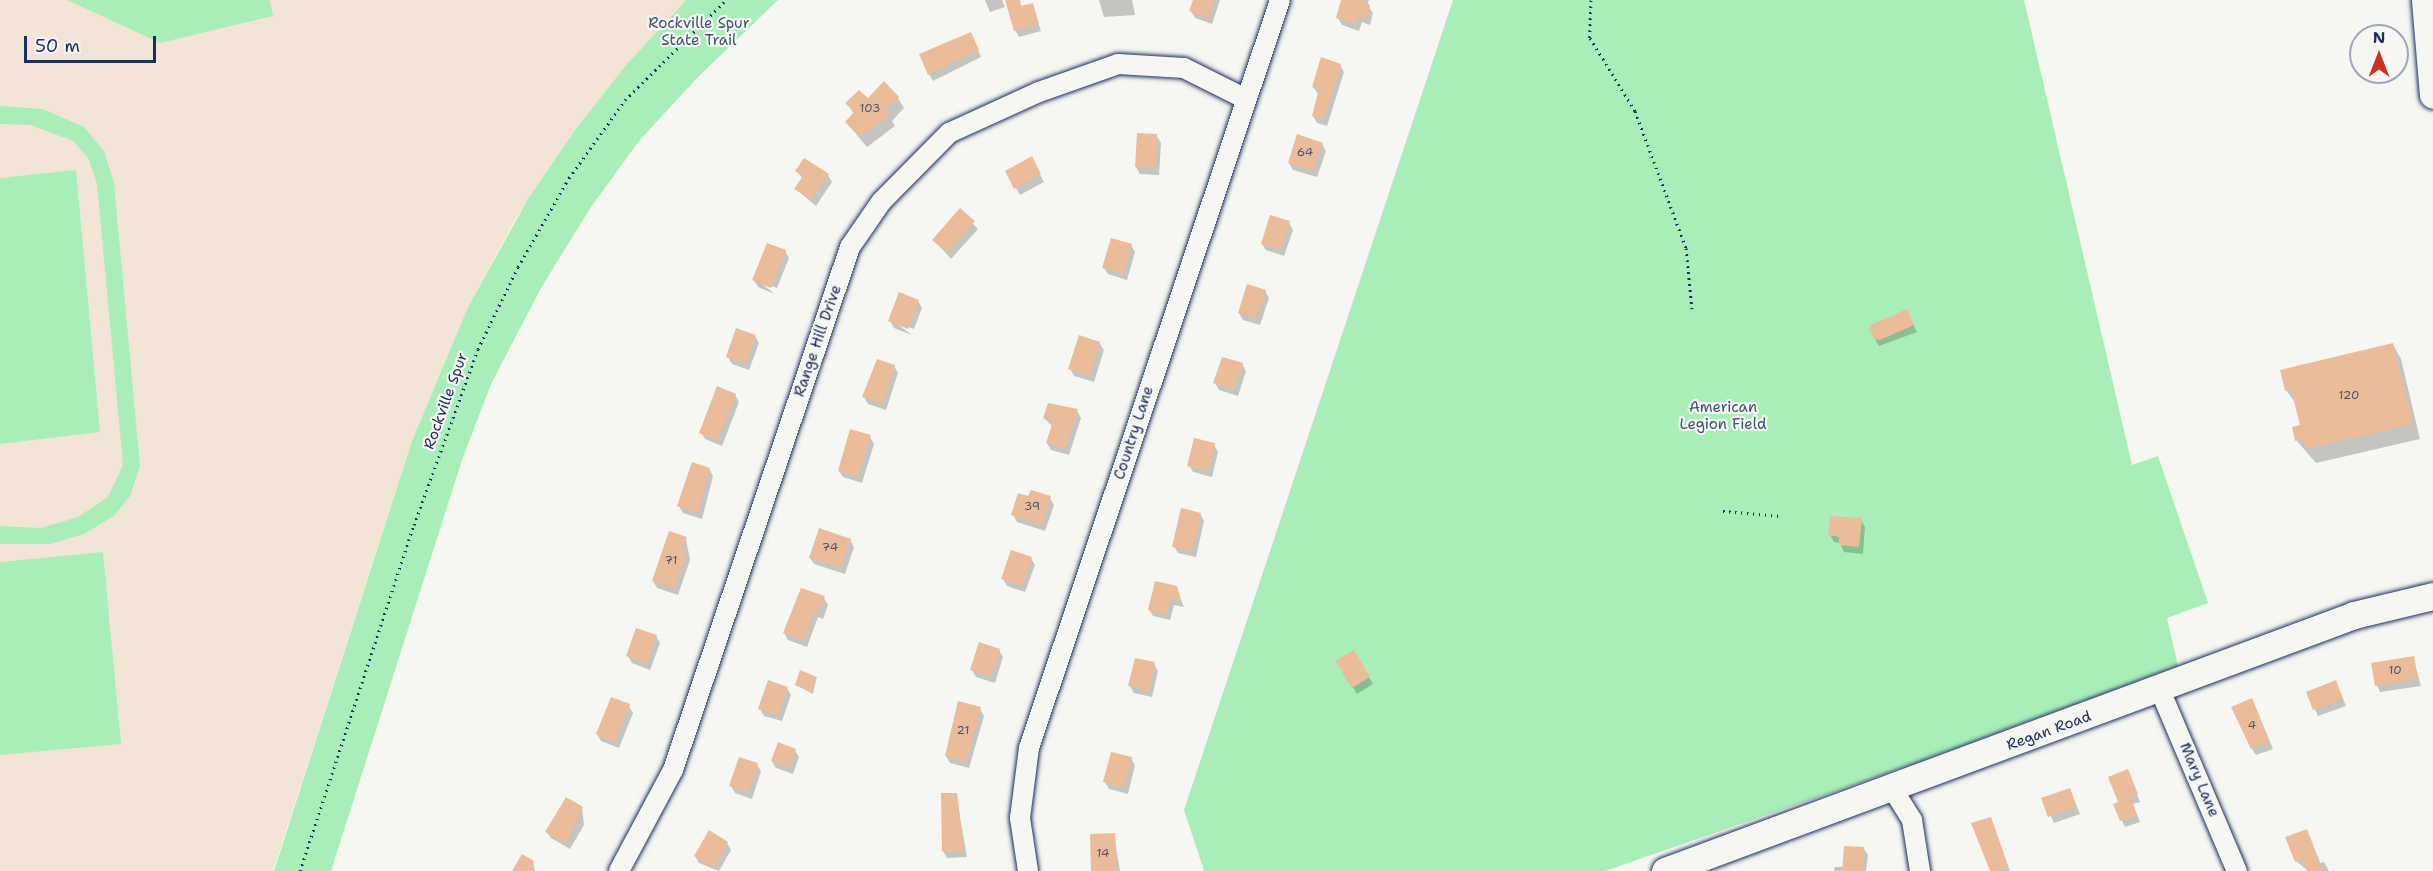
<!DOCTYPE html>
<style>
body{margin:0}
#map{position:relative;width:2433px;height:871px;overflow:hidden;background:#f6f6f2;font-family:"Shantell Sans",sans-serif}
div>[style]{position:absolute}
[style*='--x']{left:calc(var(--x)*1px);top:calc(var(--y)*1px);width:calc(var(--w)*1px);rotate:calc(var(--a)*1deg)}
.built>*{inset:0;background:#f2e5d8}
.green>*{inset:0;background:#a9eeb9}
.shadow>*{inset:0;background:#0003}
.building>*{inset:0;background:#eabc9a}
.path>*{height:3px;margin-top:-1.5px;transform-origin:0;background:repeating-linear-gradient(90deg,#1b2f5e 0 1.5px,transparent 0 6px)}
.roads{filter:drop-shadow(0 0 2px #1b2f5e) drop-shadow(0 0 2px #1b2f5e)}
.street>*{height:20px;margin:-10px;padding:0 10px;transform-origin:10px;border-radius:10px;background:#f6f6f2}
.secondary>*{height:27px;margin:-13.5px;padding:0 13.5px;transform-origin:13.5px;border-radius:13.5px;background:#f6f6f2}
span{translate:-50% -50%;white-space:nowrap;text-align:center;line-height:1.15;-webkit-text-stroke:4.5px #f6f6f2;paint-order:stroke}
.number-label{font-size:12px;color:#4f526d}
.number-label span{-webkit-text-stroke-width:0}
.park-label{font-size:15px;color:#375570}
.street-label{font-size:15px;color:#1b2f5e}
.north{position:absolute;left:2349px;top:24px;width:60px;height:60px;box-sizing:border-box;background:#f6f6f2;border:2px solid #9ea6b7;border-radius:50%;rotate:0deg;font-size:16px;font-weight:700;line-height:24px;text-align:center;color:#1b2f5e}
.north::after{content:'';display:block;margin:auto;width:21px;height:27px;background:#c8321e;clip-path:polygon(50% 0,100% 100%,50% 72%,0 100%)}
.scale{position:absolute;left:24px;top:36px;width:132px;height:27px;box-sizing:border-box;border:3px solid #1b2f5e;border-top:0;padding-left:8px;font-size:18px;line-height:21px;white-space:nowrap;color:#1b2f5e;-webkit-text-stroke:4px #f6f6f2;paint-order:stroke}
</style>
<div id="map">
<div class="built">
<div style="clip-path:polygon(0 0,686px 0,626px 65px,575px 130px,517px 216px,468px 307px,412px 441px,273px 871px,0 871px)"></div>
</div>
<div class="green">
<div style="clip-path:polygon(67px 0,270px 0,273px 16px,160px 43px)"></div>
<div style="clip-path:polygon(686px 0,778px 0,697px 78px,639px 141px,591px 207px,541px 288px,491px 384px,462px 460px,331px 871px,274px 871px,412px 441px,468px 307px,528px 199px,575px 130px,626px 65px)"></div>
<div style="clip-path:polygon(1453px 0,2024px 0,2132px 465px,2158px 456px,2208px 603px,2167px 618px,2178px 666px,1910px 765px,1605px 871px,1204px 871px,1184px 810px)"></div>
<div style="clip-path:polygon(0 106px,43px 109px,84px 127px,104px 151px,114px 183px,140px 466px,130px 496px,114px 516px,84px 534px,50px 544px,0 544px,0 526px,41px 528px,78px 517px,108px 497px,123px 465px,97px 184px,88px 158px,73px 141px,30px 125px,0 124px)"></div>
<div style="clip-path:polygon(76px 170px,100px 432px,0 444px,0 178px)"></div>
<div style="clip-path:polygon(103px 552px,121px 744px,0 755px,0 562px)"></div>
</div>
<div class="shadow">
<div style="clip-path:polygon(985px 0,1002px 0,1005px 7px,990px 12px)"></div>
<div style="clip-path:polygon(1015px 0,1022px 6px,1032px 5px,1041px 31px,1019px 37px,1015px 30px)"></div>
<div style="clip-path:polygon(1099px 0,1132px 0,1135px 15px,1104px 17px)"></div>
<div style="clip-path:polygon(1195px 0,1220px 0,1212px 24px,1195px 18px,1191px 11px)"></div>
<div style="clip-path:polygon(1343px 0,1369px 0,1367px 5px,1373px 13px,1370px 25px,1362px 22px,1359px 31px,1342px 25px,1338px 18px)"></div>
<div style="clip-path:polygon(974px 41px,981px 57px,933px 81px,929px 74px)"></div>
<div style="clip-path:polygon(1340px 65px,1344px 72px,1327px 126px,1317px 123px,1313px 116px,1319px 95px,1313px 87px)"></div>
<div style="clip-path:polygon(898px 98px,904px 108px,892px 121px,895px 126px,867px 147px,846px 122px,854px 114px,847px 103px)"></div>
<div style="clip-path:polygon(1157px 136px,1161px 143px,1159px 175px,1140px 174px,1136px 167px)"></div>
<div style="clip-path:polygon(1322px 144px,1326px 151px,1317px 177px,1293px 170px,1289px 163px)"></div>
<div style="clip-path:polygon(1031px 158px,1044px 182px,1020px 195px,1007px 172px)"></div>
<div style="clip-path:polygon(797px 171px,828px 175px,832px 182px,816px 206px,796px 189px,803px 179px)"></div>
<div style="clip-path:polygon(960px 210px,978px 229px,951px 259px,934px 240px)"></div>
<div style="clip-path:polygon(1289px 223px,1293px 230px,1284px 256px,1266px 250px,1262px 244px)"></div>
<div style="clip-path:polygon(1131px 245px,1135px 252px,1127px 280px,1108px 274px,1104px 268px)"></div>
<div style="clip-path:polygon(785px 251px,789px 258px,777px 288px,757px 280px,775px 294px,758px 287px,754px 280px)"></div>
<div style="clip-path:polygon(1265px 291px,1269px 298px,1260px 325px,1243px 320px,1239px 313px)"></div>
<div style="clip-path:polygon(918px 301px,922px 308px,914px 329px,893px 321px,912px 335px,894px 328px,890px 321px)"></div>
<div style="clip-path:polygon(1910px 318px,1917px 332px,1879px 346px,1875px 339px)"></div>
<div style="clip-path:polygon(755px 336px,759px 343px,749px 370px,732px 364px,728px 357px)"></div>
<div style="clip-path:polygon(1099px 343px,1104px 350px,1094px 382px,1074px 376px,1070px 369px)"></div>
<div style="clip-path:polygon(2393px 345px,2401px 359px,2420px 439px,2316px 463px,2297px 441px,2302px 426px,2296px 404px,2286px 390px)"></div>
<div style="clip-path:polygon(1242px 364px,1246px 371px,1238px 396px,1219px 390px,1215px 383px)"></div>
<div style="clip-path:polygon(894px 366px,898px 373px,886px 410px,868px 404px,864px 397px)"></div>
<div style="clip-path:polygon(735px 395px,739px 402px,722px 446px,705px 439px,701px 433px)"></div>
<div style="clip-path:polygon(1077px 411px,1081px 418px,1069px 455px,1051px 450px,1047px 443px,1052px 426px,1044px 418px)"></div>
<div style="clip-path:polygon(870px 437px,874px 444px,862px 483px,843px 477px,839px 471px)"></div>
<div style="clip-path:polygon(1214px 445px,1218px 452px,1212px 477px,1193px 472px,1189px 465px)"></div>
<div style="clip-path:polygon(709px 469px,713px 476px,702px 519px,683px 513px,679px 506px)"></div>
<div style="clip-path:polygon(1029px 498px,1050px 498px,1054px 505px,1045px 531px,1017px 522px,1013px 515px)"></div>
<div style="clip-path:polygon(1200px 514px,1204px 521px,1196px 557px,1178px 553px,1174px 546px)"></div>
<div style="clip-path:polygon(1861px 520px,1865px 527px,1863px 554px,1844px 552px,1840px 543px,1834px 542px,1830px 535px)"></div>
<div style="clip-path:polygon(686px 539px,690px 560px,678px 595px,657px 588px,653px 581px)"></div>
<div style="clip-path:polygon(850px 540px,854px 547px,845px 574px,814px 564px,810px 558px)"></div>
<div style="clip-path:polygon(1031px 558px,1035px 565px,1025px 592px,1007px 586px,1003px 579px)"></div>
<div style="clip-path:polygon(1176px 587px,1184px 607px,1174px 605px,1170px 620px,1153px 616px,1149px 609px)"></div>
<div style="clip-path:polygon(824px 598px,828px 605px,823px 619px,818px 617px,807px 647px,788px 640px,784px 633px)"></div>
<div style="clip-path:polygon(656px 636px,660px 643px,650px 670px,632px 663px,628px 656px)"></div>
<div style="clip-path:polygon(999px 650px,1003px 657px,995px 683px,976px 677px,972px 670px)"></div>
<div style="clip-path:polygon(1354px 652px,1373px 684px,1357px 694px,1337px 662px)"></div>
<div style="clip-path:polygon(2413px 658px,2421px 686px,2380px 692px,2377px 685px)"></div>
<div style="clip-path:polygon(1154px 664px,1158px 671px,1152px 697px,1134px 693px,1130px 686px)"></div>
<div style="clip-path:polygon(816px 678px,813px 694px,796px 685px)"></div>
<div style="clip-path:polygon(787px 688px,791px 695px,782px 721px,764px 716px,760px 709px)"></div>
<div style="clip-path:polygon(2339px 689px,2346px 706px,2318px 716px,2308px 693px)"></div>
<div style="clip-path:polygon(2252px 700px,2273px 749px,2256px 755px,2252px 749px)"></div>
<div style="clip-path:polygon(629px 706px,633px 713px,619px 748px,601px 741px,597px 734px)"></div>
<div style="clip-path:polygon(980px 709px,984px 716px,969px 768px,950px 763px,946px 756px)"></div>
<div style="clip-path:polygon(795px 750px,799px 757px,793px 774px,776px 768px,772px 761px)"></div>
<div style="clip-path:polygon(1131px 758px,1135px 765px,1128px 794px,1109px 789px,1105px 782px)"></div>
<div style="clip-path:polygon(757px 765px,761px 771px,752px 799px,735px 793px,731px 786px)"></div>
<div style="clip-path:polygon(2110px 778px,2131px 778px,2140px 802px,2133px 804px,2140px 822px,2125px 827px,2115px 805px,2120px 803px)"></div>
<div style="clip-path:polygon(2069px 789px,2080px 814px,2054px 823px,2043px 798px)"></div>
<div style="clip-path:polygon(956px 795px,967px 857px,947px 858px,943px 851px)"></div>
<div style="clip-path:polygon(582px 808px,584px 825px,570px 849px,551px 838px,547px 832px)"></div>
<div style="clip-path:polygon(1991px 819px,1994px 826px,2010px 871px,1991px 871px)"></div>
<div style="clip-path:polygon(1114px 835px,1120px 871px,1093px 871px)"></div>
<div style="clip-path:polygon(2310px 838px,2320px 863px,2324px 862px,2329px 871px,2308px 871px,2296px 861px)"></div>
<div style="clip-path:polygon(727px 843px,731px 850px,719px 871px,699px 863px,695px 856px)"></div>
<div style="clip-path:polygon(1864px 849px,1868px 855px,1866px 871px,1834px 871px,1835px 867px,1844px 867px)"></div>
<div style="clip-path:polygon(533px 862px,535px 871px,514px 871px)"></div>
</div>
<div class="building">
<div style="clip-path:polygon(1005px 0,1020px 0,1021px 6px,1033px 3px,1039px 24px,1014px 31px)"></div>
<div style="clip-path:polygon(1193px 0,1214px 0,1209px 18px,1189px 11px)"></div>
<div style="clip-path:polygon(1341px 0,1363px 0,1370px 5px,1367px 18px,1358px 16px,1356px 24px,1336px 18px)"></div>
<div style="clip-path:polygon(971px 32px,979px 50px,928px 75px,919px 54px)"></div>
<div style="clip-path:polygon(1321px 57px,1341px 64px,1324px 120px,1312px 116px,1319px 89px,1312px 87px)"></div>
<div style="clip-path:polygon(884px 81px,899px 97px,885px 110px,890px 115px,860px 137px,845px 122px,854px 112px,845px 103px,859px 90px,868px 98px)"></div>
<div style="clip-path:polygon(1137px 133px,1157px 134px,1155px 168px,1135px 167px)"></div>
<div style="clip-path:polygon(1297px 134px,1323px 143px,1313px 171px,1288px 163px)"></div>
<div style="clip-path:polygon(1032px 156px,1041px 174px,1014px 189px,1005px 171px)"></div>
<div style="clip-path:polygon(804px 158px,829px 174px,812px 200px,794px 189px,803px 176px,795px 171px)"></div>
<div style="clip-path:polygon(960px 208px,975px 221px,947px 253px,932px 240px)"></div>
<div style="clip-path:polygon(1270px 215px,1290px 221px,1281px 250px,1261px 244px)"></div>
<div style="clip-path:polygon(1111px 238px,1132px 244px,1123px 274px,1102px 268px)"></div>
<div style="clip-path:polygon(767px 243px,786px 250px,771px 288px,752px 280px)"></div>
<div style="clip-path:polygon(1247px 284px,1266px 290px,1256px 319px,1238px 313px)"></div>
<div style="clip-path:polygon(899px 292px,919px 300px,908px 329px,888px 321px)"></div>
<div style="clip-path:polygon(1907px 309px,1914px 325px,1880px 340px,1874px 339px,1869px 329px,1871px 325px)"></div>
<div style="clip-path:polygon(736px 328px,756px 335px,746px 364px,726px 357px)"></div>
<div style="clip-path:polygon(1079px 335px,1100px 342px,1090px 376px,1068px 369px)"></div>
<div style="clip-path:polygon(2393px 343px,2413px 424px,2306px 449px,2303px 439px,2295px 441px,2292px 427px,2300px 425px,2291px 389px,2285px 391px,2280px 370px)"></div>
<div style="clip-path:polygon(1222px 357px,1243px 363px,1234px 390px,1213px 383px)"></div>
<div style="clip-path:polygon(877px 359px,895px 365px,883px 403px,862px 397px)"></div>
<div style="clip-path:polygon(717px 386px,736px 394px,718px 440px,699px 433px)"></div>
<div style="clip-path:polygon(1048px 403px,1078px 409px,1065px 449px,1046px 443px,1053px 421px,1043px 418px)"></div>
<div style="clip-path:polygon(850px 429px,871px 435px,858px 477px,838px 471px)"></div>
<div style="clip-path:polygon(1194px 438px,1215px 443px,1208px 471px,1187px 466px)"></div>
<div style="clip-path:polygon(692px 462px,710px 468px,698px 513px,677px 506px)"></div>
<div style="clip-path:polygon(1031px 490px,1051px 496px,1042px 525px,1011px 515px,1018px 493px,1028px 496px)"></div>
<div style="clip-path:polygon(1181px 508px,1201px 513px,1192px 551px,1172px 547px)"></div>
<div style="clip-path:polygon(1830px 516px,1862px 518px,1859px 547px,1839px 545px,1839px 537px,1828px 535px)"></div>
<div style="clip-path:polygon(819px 528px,851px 539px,841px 568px,809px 558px)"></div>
<div style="clip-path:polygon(669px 531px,687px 537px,682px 550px,687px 552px,674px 589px,652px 581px)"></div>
<div style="clip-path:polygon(1011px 550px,1032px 557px,1022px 586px,1001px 579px)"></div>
<div style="clip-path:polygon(1155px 581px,1177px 586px,1181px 601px,1171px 599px,1167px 614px,1148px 610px)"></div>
<div style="clip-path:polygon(801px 588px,825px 596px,819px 612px,814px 611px,804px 641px,783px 633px)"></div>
<div style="clip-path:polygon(636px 628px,657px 635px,647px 664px,626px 656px)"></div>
<div style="clip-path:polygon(979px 642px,1000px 649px,991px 677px,970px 670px)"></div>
<div style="clip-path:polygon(1354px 650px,1370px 677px,1352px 688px,1335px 661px)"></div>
<div style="clip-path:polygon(2414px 656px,2418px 679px,2375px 686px,2371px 663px)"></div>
<div style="clip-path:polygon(1135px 658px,1155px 662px,1149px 691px,1128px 686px)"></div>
<div style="clip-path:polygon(800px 670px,817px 677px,812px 692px,795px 685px)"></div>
<div style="clip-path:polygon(768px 680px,788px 687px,778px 715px,758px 709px)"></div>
<div style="clip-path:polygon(2336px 680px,2343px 699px,2313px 710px,2306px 692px)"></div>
<div style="clip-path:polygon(611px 697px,630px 704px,615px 742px,596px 734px)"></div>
<div style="clip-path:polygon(2252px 698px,2270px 742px,2251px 749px,2231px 707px)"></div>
<div style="clip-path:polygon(958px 701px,981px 707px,966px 762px,945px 756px)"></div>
<div style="clip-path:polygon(778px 742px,796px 749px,789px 768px,771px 761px)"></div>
<div style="clip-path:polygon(1111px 752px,1132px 757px,1124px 787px,1103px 782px)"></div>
<div style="clip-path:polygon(739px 757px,758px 763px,748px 793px,729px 786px)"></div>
<div style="clip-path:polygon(2128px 769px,2138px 794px,2130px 797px,2137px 815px,2120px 821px,2113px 804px,2129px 798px,2118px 802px,2108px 777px)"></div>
<div style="clip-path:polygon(2070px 788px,2077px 807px,2048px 817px,2041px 798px)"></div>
<div style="clip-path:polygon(941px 793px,957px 793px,964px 851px,942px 851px)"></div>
<div style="clip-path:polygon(566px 797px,583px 807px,566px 843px,545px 832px)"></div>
<div style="clip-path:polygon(1991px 817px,2008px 867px,1996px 871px,1990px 871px,1971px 823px)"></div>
<div style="clip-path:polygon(2307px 829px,2323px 871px,2307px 871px,2302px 859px,2295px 862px,2285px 837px)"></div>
<div style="clip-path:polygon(709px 830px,728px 842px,714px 868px,694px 856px)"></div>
<div style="clip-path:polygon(1115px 833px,1117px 871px,1091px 871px,1090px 834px)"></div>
<div style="clip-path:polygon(1844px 846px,1864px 847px,1863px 871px,1842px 871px)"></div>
<div style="clip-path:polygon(522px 854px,534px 861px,529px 871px,512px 871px)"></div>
</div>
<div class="path">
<div style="--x:1591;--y:0;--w:38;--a:92"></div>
<div style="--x:1590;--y:38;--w:86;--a:58.3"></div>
<div style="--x:1635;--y:111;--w:146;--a:69.6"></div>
<div style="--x:1686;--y:248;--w:61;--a:84.4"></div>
<div style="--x:1723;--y:511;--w:58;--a:4.9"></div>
<div style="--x:300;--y:871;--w:364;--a:-71.8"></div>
<div style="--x:414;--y:525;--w:187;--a:-70"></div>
<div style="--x:478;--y:349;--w:91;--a:-64"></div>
<div style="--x:518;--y:267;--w:103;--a:-60.2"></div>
<div style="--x:569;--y:178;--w:96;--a:-54.3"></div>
<div style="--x:625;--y:100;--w:142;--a:-44.7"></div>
</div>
<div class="roads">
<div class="street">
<div style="--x:2160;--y:690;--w:197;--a:67"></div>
<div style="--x:1892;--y:788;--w:38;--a:58"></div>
<div style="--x:1912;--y:820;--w:52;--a:81.1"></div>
<div style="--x:619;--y:871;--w:115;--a:-61.9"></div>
<div style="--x:673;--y:770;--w:552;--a:-71.3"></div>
<div style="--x:850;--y:247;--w:55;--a:-55.4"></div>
<div style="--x:881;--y:202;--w:97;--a:-45.4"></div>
<div style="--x:949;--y:133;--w:99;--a:-24.5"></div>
<div style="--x:1039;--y:92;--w:84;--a:-19.5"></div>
<div style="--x:1118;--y:64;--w:66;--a:3.5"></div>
<div style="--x:1184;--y:68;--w:67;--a:26.6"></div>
<div style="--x:1028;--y:871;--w:54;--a:-98.6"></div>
<div style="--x:1020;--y:818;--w:71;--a:-82.7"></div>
<div style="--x:1029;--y:748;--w:789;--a:-71.45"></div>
</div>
<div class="secondary">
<div style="--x:2425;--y:0;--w:95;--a:85.2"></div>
<div style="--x:1665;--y:871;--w:735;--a:-20.38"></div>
<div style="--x:2354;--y:615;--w:81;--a:-13.5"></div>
</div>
</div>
<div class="number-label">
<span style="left:870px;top:109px">103</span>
<span style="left:1305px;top:153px">64</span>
<span style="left:2349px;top:396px">120</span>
<span style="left:1032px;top:507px">39</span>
<span style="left:830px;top:548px">74</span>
<span style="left:671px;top:561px">71</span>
<span style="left:2395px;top:671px">10</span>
<span style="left:2252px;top:726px">4</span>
<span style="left:963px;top:731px">21</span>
<span style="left:1103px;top:854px">14</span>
</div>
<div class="park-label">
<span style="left:699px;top:32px">Rockville Spur<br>State Trail</span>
<span style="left:1723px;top:416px">American<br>Legion Field</span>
</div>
<div class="street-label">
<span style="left:818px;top:341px;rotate:-71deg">Range Hill Drive</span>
<span style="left:446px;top:401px;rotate:-70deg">Rockville Spur</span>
<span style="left:1134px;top:433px;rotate:-72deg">Country Lane</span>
<span style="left:2049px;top:731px;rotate:-20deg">Regan Road</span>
<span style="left:2199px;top:780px;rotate:67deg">Mary Lane</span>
</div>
<div class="north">N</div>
<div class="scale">50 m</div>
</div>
